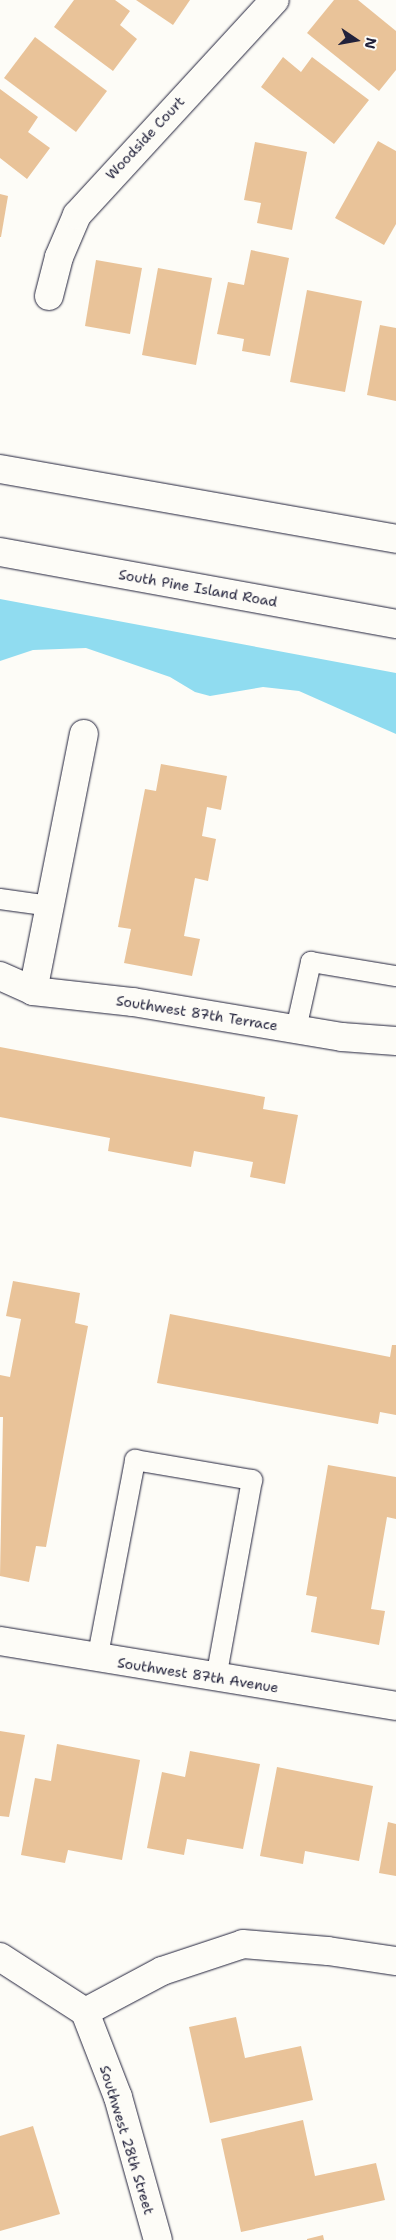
<!DOCTYPE html>
<style>
body{margin:0}
#map{position:relative;width:396px;height:2240px;overflow:hidden;background:#fdfcf7;font-family:"Shantell Sans",sans-serif}
div>[style]{position:absolute}
[style*='--x']{left:calc(var(--x)*1px);top:calc(var(--y)*1px);width:calc(var(--w)*1px);rotate:calc(var(--a)*1deg)}
.water>*{inset:0;background:#90dcf0}
.building>*{inset:0;background:#e9c399}
.roads{filter:drop-shadow(0 0 1px #22223b) drop-shadow(0 0 1px #22223b)}
.service>*{height:20px;margin:-10px;padding:0 10px;transform-origin:10px;border-radius:10px;background:#fdfcf7}
.minor>*{height:28px;margin:-14px;padding:0 14px;transform-origin:14px;border-radius:14px;background:#fdfcf7}
.secondary>*{height:28px;margin:-14px;padding:0 14px;transform-origin:14px;border-radius:14px;background:#fdfcf7}
span{translate:-50% -50%;white-space:nowrap;text-align:center;line-height:1.15;-webkit-text-stroke:4.5px #fdfcf7;paint-order:stroke}
.street-label{font-size:14px;color:#22223b}
.north{position:absolute;left:331px;top:15px;width:50px;height:50px;-webkit-text-stroke:4px #fdfcf7;paint-order:stroke;rotate:102deg;font-size:14px;font-weight:700;line-height:20px;text-align:center;color:#22223b}
.north::after{content:'';display:block;margin:auto;width:18px;height:22px;background:#22223b;clip-path:polygon(50% 0,100% 100%,50% 72%,0 100%)}
</style>
<div id="map">
<div class="water">
<div style="clip-path:polygon(0 599px,396px 673px,396px 734px,299px 691px,263px 687px,210px 696px,195px 692px,170px 677px,86px 648px,33px 650px,0 661px)"></div>
</div>
<div class="building">
<div style="clip-path:polygon(74px 0,115px 0,130px 11px,120px 25px,137px 39px,113px 71px,54px 27px)"></div>
<div style="clip-path:polygon(136px 0,190px 0,173px 25px)"></div>
<div style="clip-path:polygon(334px 0,358px 0,396px 31px,396px 70px,379px 91px,307px 33px)"></div>
<div style="clip-path:polygon(35px 37px,107px 91px,76px 132px,4px 78px)"></div>
<div style="clip-path:polygon(283px 57px,301px 72px,312px 57px,369px 100px,334px 144px,261px 87px)"></div>
<div style="clip-path:polygon(0 89px,38px 117px,28px 132px,50px 148px,27px 179px,0 158px)"></div>
<div style="clip-path:polygon(378px 141px,396px 151px,396px 224px,384px 245px,335px 218px)"></div>
<div style="clip-path:polygon(255px 142px,307px 152px,292px 230px,257px 223px,261px 203px,244px 200px)"></div>
<div style="clip-path:polygon(0 194px,8px 196px,1px 237px,0 237px)"></div>
<div style="clip-path:polygon(251px 250px,289px 258px,270px 356px,242px 351px,244px 339px,217px 334px,228px 282px,244px 285px)"></div>
<div style="clip-path:polygon(96px 260px,142px 268px,130px 334px,85px 326px)"></div>
<div style="clip-path:polygon(158px 268px,212px 278px,196px 365px,142px 355px)"></div>
<div style="clip-path:polygon(307px 290px,362px 301px,345px 392px,290px 382px)"></div>
<div style="clip-path:polygon(380px 325px,396px 328px,396px 401px,367px 395px)"></div>
<div style="clip-path:polygon(161px 764px,227px 776px,221px 810px,207px 807px,202px 836px,216px 839px,208px 881px,195px 878px,184px 936px,200px 939px,192px 976px,124px 963px,131px 929px,118px 927px,145px 789px,156px 791px)"></div>
<div style="clip-path:polygon(0 1047px,265px 1097px,263px 1109px,298px 1115px,285px 1184px,250px 1177px,253px 1162px,194px 1151px,191px 1167px,108px 1151px,110px 1138px,0 1117px)"></div>
<div style="clip-path:polygon(13px 1281px,80px 1293px,75px 1323px,88px 1326px,46px 1547px,36px 1546px,29px 1582px,0 1576px,3px 1417px,0 1417px,0 1375px,10px 1377px,21px 1319px,6px 1316px)"></div>
<div style="clip-path:polygon(170px 1314px,390px 1357px,392px 1345px,396px 1345px,396px 1415px,380px 1412px,378px 1424px,157px 1383px)"></div>
<div style="clip-path:polygon(328px 1465px,396px 1477px,396px 1519px,387px 1517px,371px 1609px,385px 1611px,379px 1645px,311px 1632px,317px 1597px,306px 1595px)"></div>
<div style="clip-path:polygon(0 1731px,25px 1735px,9px 1817px,0 1816px)"></div>
<div style="clip-path:polygon(57px 1744px,140px 1760px,122px 1860px,68px 1850px,65px 1863px,21px 1855px,35px 1778px,51px 1781px)"></div>
<div style="clip-path:polygon(190px 1751px,260px 1764px,243px 1849px,187px 1839px,184px 1855px,147px 1848px,162px 1772px,185px 1777px)"></div>
<div style="clip-path:polygon(277px 1767px,373px 1786px,359px 1861px,305px 1851px,303px 1864px,260px 1856px)"></div>
<div style="clip-path:polygon(388px 1822px,396px 1824px,396px 1876px,379px 1873px)"></div>
<div style="clip-path:polygon(236px 2017px,245px 2058px,301px 2046px,313px 2100px,210px 2123px,189px 2027px)"></div>
<div style="clip-path:polygon(303px 2120px,315px 2176px,376px 2163px,385px 2200px,241px 2232px,221px 2139px)"></div>
<div style="clip-path:polygon(33px 2126px,60px 2214px,0 2231px,0 2136px)"></div>
<div style="clip-path:polygon(323px 2235px,324px 2240px,307px 2240px,307px 2239px)"></div>
</div>
<div class="roads">
<div class="service">
<div style="--x:0;--y:899;--w:50;--a:8"></div>
<div style="--x:296;--y:1029;--w:69;--a:-77.4"></div>
<div style="--x:311;--y:962;--w:86;--a:9.4"></div>
<div style="--x:97;--y:1660;--w:204;--a:-79.2"></div>
<div style="--x:135;--y:1460;--w:119;--a:9.7"></div>
<div style="--x:252;--y:1480;--w:201;--a:100.3"></div>
</div>
<div class="minor">
<div style="--x:49;--y:296;--w:40;--a:-75.6"></div>
<div style="--x:59;--y:257;--w:46;--a:-66.8"></div>
<div style="--x:77;--y:215;--w:292;--a:-47.4"></div>
<div style="--x:0;--y:976;--w:36;--a:24"></div>
<div style="--x:33;--y:991;--w:101;--a:6.3"></div>
<div style="--x:133;--y:1002;--w:212;--a:9.5"></div>
<div style="--x:342;--y:1037;--w:54;--a:4.2"></div>
<div style="--x:33;--y:991;--w:262;--a:-78.8"></div>
<div style="--x:0;--y:1641;--w:401;--a:9.3"></div>
<div style="--x:0;--y:1957;--w:101;--a:32.9"></div>
<div style="--x:85;--y:2012;--w:87;--a:-28"></div>
<div style="--x:162;--y:1971;--w:85;--a:-18.4"></div>
<div style="--x:243;--y:1944;--w:85;--a:4.7"></div>
<div style="--x:328;--y:1951;--w:69;--a:8.4"></div>
<div style="--x:85;--y:2012;--w:91;--a:68.8"></div>
<div style="--x:118;--y:2097;--w:148;--a:74.4"></div>
</div>
<div class="secondary">
<div style="--x:0;--y:469;--w:402;--a:10"></div>
<div style="--x:0;--y:552;--w:402;--a:10.3"></div>
</div>
</div>
<div class="street-label">
<span style="left:145px;top:138px;rotate:-47deg">Woodside Court</span>
<span style="left:198px;top:588px;rotate:10deg">South Pine Island Road</span>
<span style="left:197px;top:1013px;rotate:9deg">Southwest 87th Terrace</span>
<span style="left:198px;top:1675px;rotate:9deg">Southwest 87th Avenue</span>
<span style="left:127px;top:2140px;rotate:73deg">Southwest 28th Street</span>
</div>
<div class="north">N</div>
</div>
